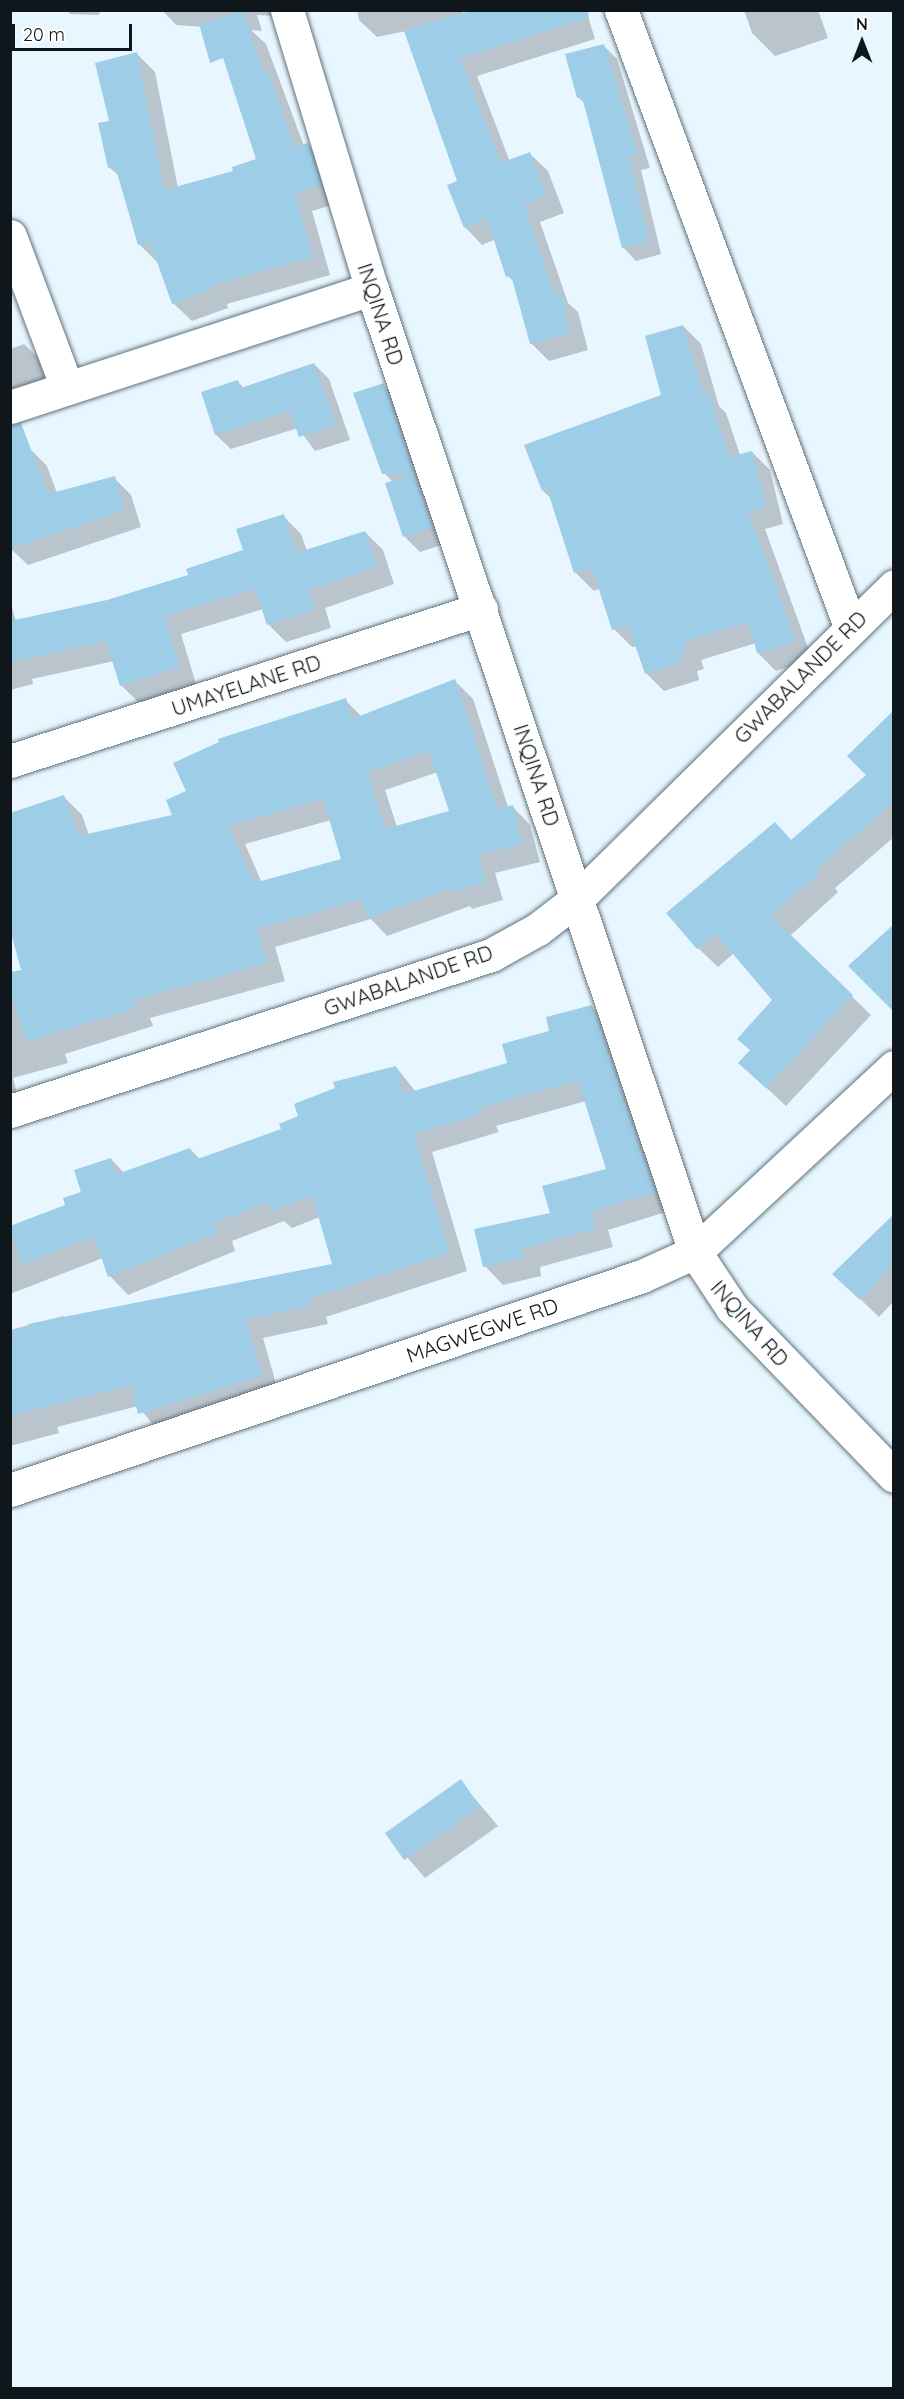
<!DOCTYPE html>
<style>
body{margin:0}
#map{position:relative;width:904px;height:2399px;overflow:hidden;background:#e8f6ff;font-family:Quicksand,sans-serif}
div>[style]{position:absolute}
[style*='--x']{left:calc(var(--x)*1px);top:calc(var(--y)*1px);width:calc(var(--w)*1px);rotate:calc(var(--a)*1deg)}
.shadow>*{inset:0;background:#0003}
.building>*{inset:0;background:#9ecde8}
.roads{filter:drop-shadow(0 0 2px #5e737f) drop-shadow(0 0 2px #5e737f)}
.street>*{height:33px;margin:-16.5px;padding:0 16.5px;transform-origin:16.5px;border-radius:16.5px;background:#fff}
span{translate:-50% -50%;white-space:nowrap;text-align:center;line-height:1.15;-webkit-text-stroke:5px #fff;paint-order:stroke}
.street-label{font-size:21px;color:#0f171c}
.frame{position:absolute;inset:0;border:12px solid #0f171c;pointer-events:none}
.north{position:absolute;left:832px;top:12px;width:60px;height:60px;-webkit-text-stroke:4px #fff;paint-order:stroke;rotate:0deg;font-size:16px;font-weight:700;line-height:24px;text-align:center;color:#0f171c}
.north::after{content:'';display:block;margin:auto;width:21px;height:27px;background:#0f171c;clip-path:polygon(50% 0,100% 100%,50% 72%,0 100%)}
.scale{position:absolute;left:12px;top:24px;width:120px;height:27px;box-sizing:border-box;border:3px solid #0f171c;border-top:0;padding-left:8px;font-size:18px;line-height:21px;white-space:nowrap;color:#0f171c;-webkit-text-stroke:4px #fff;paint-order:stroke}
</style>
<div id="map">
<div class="shadow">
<div style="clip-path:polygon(66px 10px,100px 10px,99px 15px,70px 14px)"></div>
<div style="clip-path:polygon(162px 10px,278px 10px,278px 16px,257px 15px,262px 31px,251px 30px,266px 44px,304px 146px,308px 145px,326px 163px,338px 203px,312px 211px,330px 275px,227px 304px,228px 308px,192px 321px,173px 303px,158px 263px,139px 244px,121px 178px,109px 167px,111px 122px,137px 54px,155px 72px,178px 188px,235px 172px,258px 160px,233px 29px,176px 25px)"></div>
<div style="clip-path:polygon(357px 10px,463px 10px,463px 19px,586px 10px,595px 39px,477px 76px,510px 162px,530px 154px,548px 171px,564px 213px,540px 222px,568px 303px,578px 312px,588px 350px,549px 361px,531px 343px,515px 283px,508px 276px,496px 239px,482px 245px,465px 227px,459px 181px,406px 31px,377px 37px,359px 20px)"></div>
<div style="clip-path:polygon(744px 10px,818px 10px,828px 38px,775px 56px,752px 33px)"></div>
<div style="clip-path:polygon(604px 46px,617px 59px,650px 168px,641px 170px,661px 254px,636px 261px,623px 247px,585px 104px,578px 97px)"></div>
<div style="clip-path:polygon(683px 326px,701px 344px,719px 406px,726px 413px,740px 455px,752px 452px,770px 470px,783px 524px,765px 529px,812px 659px,776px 671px,758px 653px,756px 643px,701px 660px,704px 669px,697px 671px,699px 680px,664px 691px,646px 673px,637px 646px,632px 647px,614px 629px,601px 588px,594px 591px,576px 573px,552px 499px,543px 491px,662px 396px)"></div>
<div style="clip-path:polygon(24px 344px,44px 363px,55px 391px,10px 408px,10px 349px)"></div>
<div style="clip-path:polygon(314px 364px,329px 379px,350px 440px,315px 451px,298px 428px,231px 449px,216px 435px,238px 382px,244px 388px)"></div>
<div style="clip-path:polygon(383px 385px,399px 400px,447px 543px,420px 552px,405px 537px,387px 484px,393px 482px,384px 473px)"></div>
<div style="clip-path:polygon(30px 449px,47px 466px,57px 493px,114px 478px,131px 495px,141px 527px,28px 565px,11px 549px)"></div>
<div style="clip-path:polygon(283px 516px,301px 534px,307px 551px,365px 532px,383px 550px,394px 584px,325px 608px,331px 628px,286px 642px,268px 624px,263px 609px,181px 634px,196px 684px,139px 703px,121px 685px,114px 661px,32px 679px,33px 684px,10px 690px,10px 601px,16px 621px,107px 601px,190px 576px,245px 551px)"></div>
<div style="clip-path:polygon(evenodd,455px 681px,473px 699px,508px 807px,512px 806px,530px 825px,540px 862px,495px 873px,503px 900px,472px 909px,470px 906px,387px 936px,371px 919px,275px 947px,285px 981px,150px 1018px,153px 1026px,65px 1054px,68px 1063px,13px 1078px,19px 1100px,10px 1102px,10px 992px,23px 971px,64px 797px,82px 815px,89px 835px,174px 816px,188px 792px,345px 700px,362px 717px,455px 681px,438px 772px,451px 812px,397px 827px,385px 790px,438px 772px,455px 681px,331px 820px,343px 860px,262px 883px,245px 844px,331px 820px)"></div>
<div style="clip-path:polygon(894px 729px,894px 837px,835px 888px,838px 892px,790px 936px,871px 1015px,786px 1106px,760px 1082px,751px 1051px,774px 1000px,734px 953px,718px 967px,698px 948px,792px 841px,869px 775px)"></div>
<div style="clip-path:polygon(592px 1007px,610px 1025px,672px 1210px,608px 1230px,613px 1247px,540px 1267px,541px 1276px,503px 1285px,485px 1266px,608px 1170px,586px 1101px,496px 1126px,499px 1132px,432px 1152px,467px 1271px,326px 1317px,328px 1324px,263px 1338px,279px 1394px,158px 1431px,138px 1406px,57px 1427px,59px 1433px,10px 1446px,10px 1330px,63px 1316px,67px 1319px,334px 1265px,320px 1217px,292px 1228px,284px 1221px,232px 1241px,235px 1251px,128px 1295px,110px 1276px,103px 1258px,10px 1294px,10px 1228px,67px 1206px,111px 1159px,124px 1173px,190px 1149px,201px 1160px,283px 1130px,396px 1067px,416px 1092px,509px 1064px)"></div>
<div style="clip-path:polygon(894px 1216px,894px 1301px,879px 1317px,834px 1274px)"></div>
<div style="clip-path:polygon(460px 1781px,498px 1826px,425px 1878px,387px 1834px)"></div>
</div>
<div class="building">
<div style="clip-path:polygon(473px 10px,588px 10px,589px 18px,460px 58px,501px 163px,530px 152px,547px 195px,524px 205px,555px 295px,561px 293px,571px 333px,530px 344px,511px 275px,506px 277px,487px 219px,464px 228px,447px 185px,457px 181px,404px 31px)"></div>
<div style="clip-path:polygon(243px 11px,262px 70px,267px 69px,294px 147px,308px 143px,321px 185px,295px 193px,313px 257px,210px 286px,211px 290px,172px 304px,150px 242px,138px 245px,115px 166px,108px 168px,98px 123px,109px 121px,95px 63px,137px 52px,164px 190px,233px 171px,232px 167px,256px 159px,223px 58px,210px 63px,199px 24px)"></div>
<div style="clip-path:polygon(604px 44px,638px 155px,629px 157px,649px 241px,622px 248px,582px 97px,577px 98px,565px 54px)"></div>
<div style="clip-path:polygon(683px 325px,704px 395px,709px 393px,729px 457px,752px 451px,766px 507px,748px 511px,796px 641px,757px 653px,748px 622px,684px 642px,687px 651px,680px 653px,682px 662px,645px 674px,628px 625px,612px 630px,592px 568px,574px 573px,547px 489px,542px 491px,524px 445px,661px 395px,645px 336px)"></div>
<div style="clip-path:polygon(314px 363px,336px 425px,299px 437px,290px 411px,215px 435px,201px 392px,238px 380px,241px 388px)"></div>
<div style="clip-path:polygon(384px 383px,432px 528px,403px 537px,385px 483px,414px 474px,382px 474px,353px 393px)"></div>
<div style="clip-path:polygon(21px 423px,48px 494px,115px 476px,125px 510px,10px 549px,10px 425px)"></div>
<div style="clip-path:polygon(284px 514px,296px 553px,365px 531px,377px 567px,308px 590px,314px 610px,267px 625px,255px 589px,164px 616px,180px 667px,120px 686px,106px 641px,10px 662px,10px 621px,107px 600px,188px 575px,186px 569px,243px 550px,236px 529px)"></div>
<div style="clip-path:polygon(evenodd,455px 679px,497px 809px,513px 805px,523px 844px,478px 855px,486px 882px,453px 892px,452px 888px,368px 918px,361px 899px,257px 929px,268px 963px,133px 1000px,136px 1008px,26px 1042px,10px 988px,10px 972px,21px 970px,10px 929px,10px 813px,64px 795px,78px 836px,172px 815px,166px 800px,186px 791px,173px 763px,219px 742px,218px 739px,346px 698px,352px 719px,455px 679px,429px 751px,449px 811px,385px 829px,368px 772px,429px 751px,455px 679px,323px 799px,341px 859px,254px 883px,228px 826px,323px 799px)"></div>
<div style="clip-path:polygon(894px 710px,894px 802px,817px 868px,820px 872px,771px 916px,853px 995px,766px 1088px,738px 1063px,750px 1050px,737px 1039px,772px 1000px,716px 934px,697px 949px,666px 913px,775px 822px,791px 840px,866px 775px,847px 756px)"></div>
<div style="clip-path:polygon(894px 924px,894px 1012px,848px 966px)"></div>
<div style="clip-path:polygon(592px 1005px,655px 1192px,591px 1212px,595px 1229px,522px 1249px,524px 1258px,483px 1267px,474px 1229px,550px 1213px,542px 1186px,606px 1169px,578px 1081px,479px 1108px,481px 1114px,414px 1134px,450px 1253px,309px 1298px,311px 1306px,246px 1319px,262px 1376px,138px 1414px,131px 1385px,10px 1416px,10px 1332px,29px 1327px,28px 1324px,332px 1264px,313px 1198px,308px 1197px,272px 1211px,268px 1202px,214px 1223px,217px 1233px,108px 1277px,94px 1236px,22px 1264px,10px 1226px,65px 1205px,63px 1198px,81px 1192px,74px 1170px,111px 1158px,117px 1174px,190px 1148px,195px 1160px,281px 1129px,279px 1124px,298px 1116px,294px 1104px,335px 1088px,333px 1082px,396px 1066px,404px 1094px,507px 1063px,502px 1044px,549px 1031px,546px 1017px)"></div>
<div style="clip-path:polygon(894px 1214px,894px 1262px,860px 1300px,832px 1274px)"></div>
<div style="clip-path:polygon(461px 1779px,480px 1807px,404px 1860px,385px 1833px)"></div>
</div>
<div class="roads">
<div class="street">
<div style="--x:287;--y:10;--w:292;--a:73.1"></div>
<div style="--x:372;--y:289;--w:1016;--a:71.46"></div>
<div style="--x:695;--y:1252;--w:67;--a:56.5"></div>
<div style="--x:732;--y:1308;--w:233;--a:46"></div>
<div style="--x:621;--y:10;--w:657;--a:69.61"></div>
<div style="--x:10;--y:236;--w:162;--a:69.4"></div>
<div style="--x:10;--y:407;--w:381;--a:-18.1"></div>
<div style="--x:10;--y:761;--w:495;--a:-17.9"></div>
<div style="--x:10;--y:1111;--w:506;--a:-17.97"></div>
<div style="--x:491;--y:955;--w:54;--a:-29"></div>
<div style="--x:538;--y:929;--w:51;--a:-37.8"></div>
<div style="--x:578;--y:898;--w:444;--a:-44.6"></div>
<div style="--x:10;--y:1490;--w:667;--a:-18.71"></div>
<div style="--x:642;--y:1276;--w:58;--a:-24.4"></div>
<div style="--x:695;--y:1252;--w:272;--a:-42.9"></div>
</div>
</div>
<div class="street-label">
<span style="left:381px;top:314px;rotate:72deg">INQINA RD</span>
<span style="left:800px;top:677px;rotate:-45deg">GWABALANDE RD</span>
<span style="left:246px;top:685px;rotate:-18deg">UMAYELANE RD</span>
<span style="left:537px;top:775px;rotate:72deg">INQINA RD</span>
<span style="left:408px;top:980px;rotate:-19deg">GWABALANDE RD</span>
<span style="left:750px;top:1323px;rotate:49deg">INQINA RD</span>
<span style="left:482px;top:1330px;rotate:-19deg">MAGWEGWE RD</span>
</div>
<div class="frame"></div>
<div class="north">N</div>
<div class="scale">20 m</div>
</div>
